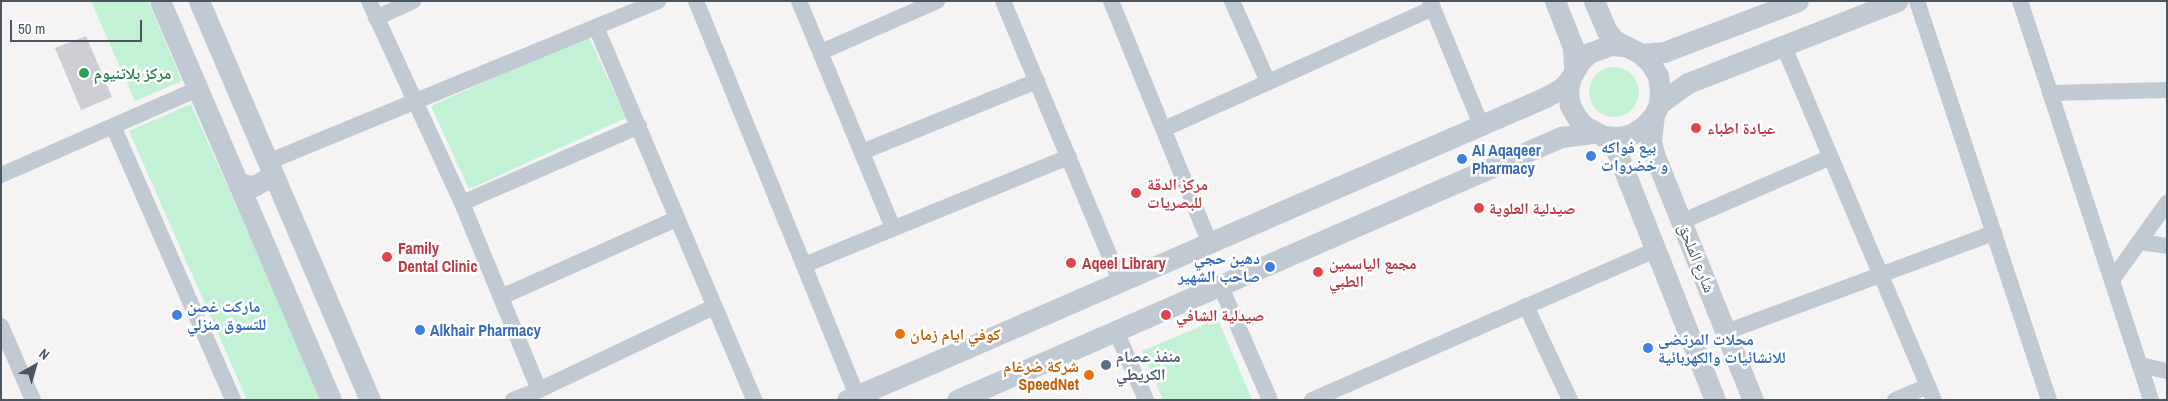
<!DOCTYPE html>
<meta charset="utf-8">
<style>
body{margin:0}
#map{position:relative;width:2168px;height:401px;overflow:hidden;background:#f5f3f3;font-family:"Archivo Narrow","Noto Naskh Arabic",sans-serif}
div>[style]{position:absolute}
[style*='--x']{left:calc(var(--x)*1px);top:calc(var(--y)*1px);width:calc(var(--w)*1px);rotate:calc(var(--a)*1deg)}
.green>*{inset:0;background:#c3f1d5}
.round{border-radius:50%}
.building>*{inset:0;background:#cdcfd5}
.minor>*{height:16px;margin:-8px;padding:0 8px;transform-origin:8px;border-radius:8px;background:#c1cad2}
.tertiary>*{height:21px;margin:-10.5px;padding:0 10.5px;transform-origin:10.5px;border-radius:10.5px;background:#c1cad2}
.dots>*{width:14px;height:14px;translate:-50% -50%;box-sizing:border-box;border:2px solid #fff;border-radius:50%}
span{translate:-50% -50%;white-space:nowrap;text-align:center;line-height:1.15;-webkit-text-stroke:5px #fff;paint-order:stroke}
.leisure-label{font-size:16px;color:#27864d;font-weight:700}
.left{translate:0 -50%;text-align:left}
.health-label{font-size:16px;color:#be3a42;font-weight:700}
.shop-label{font-size:16px;color:#366cbe;font-weight:700}
.right{translate:-100% -50%;text-align:right}
.street-label{font-size:16px;color:#4a5661}
.food-label{font-size:16px;color:#c56008;font-weight:700}
.service-label{font-size:16px;color:#4e5e75;font-weight:700}
.frame{position:absolute;inset:0;border:2px solid #4a5661;pointer-events:none}
.north{position:absolute;left:10px;top:341px;width:50px;height:50px;-webkit-text-stroke:4px #fff;paint-order:stroke;rotate:38deg;font-size:14px;font-weight:700;line-height:20px;text-align:center;color:#4a5661}
.north::after{content:'';display:block;margin:auto;width:18px;height:22px;background:#4a5661;clip-path:polygon(50% 0,100% 100%,50% 72%,0 100%)}
.scale{position:absolute;left:10px;top:20px;width:132px;height:22px;box-sizing:border-box;border:2px solid #4a5661;border-top:0;padding-left:6px;font-size:15px;line-height:18px;white-space:nowrap;color:#4a5661;-webkit-text-stroke:4px #fff;paint-order:stroke}
</style>
<div id="map">
<div class="green">
<div style="clip-path:polygon(91px 1px,148px 1px,182px 81px,135px 101px)"></div>
<div style="clip-path:polygon(588px 35px,626px 118px,469px 189px,431px 106px)"></div>
<div class="round" style="left:1589px;top:67px;width:50px;height:50px"></div>
<div style="clip-path:polygon(191px 104px,322px 400px,247px 400px,129px 131px)"></div>
<div style="clip-path:polygon(1218px 319px,1252px 400px,1163px 400px,1142px 351px)"></div>
</div>
<div class="building">
<div style="clip-path:polygon(86px 36px,112px 97px,81px 110px,55px 48px)"></div>
</div>
<div class="minor">
<div style="--x:369;--y:1;--w:222;--a:65.3"></div>
<div style="--x:462;--y:203;--w:202;--a:67.6"></div>
<div style="--x:696;--y:1;--w:426;--a:67.8"></div>
<div style="--x:799;--y:1;--w:246;--a:67.5"></div>
<div style="--x:1003;--y:1;--w:303;--a:67.3"></div>
<div style="--x:1111;--y:1;--w:261;--a:67.8"></div>
<div style="--x:1232;--y:1;--w:89;--a:66"></div>
<div style="--x:1430;--y:1;--w:134;--a:67.6"></div>
<div style="--x:1917;--y:1;--w:420;--a:71.7"></div>
<div style="--x:2020;--y:1;--w:420;--a:71.8"></div>
<div style="--x:376;--y:18;--w:41;--a:-24.7"></div>
<div style="--x:596;--y:27;--w:405;--a:67"></div>
<div style="--x:1784;--y:47;--w:384;--a:67"></div>
<div style="--x:821;--y:52;--w:127;--a:-23.7"></div>
<div style="--x:2050;--y:93;--w:117;--a:-1.5"></div>
<div style="--x:113;--y:126;--w:299;--a:66.3"></div>
<div style="--x:1164;--y:129;--w:295;--a:-24.2"></div>
<div style="--x:862;--y:152;--w:189;--a:-22.1"></div>
<div style="--x:268;--y:162;--w:422;--a:-22.4"></div>
<div style="--x:1;--y:175;--w:215;--a:-23.6"></div>
<div style="--x:462;--y:203;--w:193;--a:-23.5"></div>
<div style="--x:1683;--y:221;--w:161;--a:-23.4"></div>
<div style="--x:2139;--y:242;--w:28;--a:8"></div>
<div style="--x:804;--y:265;--w:286;--a:-22.2"></div>
<div style="--x:2112;--y:280;--w:95;--a:-54.5"></div>
<div style="--x:1220;--y:285;--w:125;--a:66.5"></div>
<div style="--x:501;--y:297;--w:192;--a:-24"></div>
<div style="--x:1526;--y:306;--w:104;--a:64.9"></div>
<div style="--x:1;--y:326;--w:81;--a:66.6"></div>
<div style="--x:1116;--y:331;--w:75;--a:66.5"></div>
<div style="--x:1726;--y:332;--w:286;--a:-20.3"></div>
<div style="--x:2140;--y:365;--w:28;--a:13"></div>
<div style="--x:513;--y:400;--w:28;--a:-21"></div>
<div style="--x:539;--y:390;--w:194;--a:-25.4"></div>
<div style="--x:1312;--y:400;--w:374;--a:-23.6"></div>
<div style="--x:1895;--y:400;--w:36;--a:-23"></div>
</div>
<div class="tertiary">
<div style="--x:160;--y:1;--w:434;--a:66.8"></div>
<div style="--x:199;--y:1;--w:434;--a:66.8"></div>
<div style="--x:1555;--y:1;--w:49;--a:68.6"></div>
<div style="--x:1573;--y:47;--w:22;--a:87"></div>
<div style="--x:1594;--y:1;--w:33;--a:67"></div>
<div style="--x:1607;--y:31;--w:11;--a:52"></div>
<div style="--x:1614;--y:40;--w:30;--a:27"></div>
<div style="--x:1641;--y:54;--w:14;--a:45"></div>
<div style="--x:1651;--y:64;--w:14;--a:60"></div>
<div style="--x:1658;--y:76;--w:14;--a:82"></div>
<div style="--x:1660;--y:90;--w:14;--a:94"></div>
<div style="--x:1659;--y:104;--w:12;--a:114"></div>
<div style="--x:1654;--y:115;--w:15;--a:132"></div>
<div style="--x:1644;--y:126;--w:14;--a:146"></div>
<div style="--x:1632;--y:134;--w:14;--a:168"></div>
<div style="--x:1618;--y:137;--w:15;--a:-176"></div>
<div style="--x:1603;--y:136;--w:21;--a:-152"></div>
<div style="--x:1584;--y:126;--w:13;--a:-129"></div>
<div style="--x:1576;--y:116;--w:13;--a:-119"></div>
<div style="--x:1570;--y:105;--w:13;--a:-99"></div>
<div style="--x:1568;--y:92;--w:13;--a:-81"></div>
<div style="--x:1570;--y:79;--w:22;--a:-60"></div>
<div style="--x:1581;--y:60;--w:11;--a:-41"></div>
<div style="--x:1589;--y:53;--w:23;--a:-20"></div>
<div style="--x:1611;--y:45;--w:12;--a:5"></div>
<div style="--x:1641;--y:54;--w:23;--a:-5"></div>
<div style="--x:1664;--y:52;--w:143;--a:-20.8"></div>
<div style="--x:1659;--y:104;--w:36;--a:-36"></div>
<div style="--x:1688;--y:83;--w:225;--a:-21.4"></div>
<div style="--x:1654;--y:115;--w:26;--a:97"></div>
<div style="--x:1651;--y:141;--w:13;--a:77"></div>
<div style="--x:1654;--y:154;--w:265;--a:68.1"></div>
<div style="--x:1603;--y:136;--w:9;--a:32"></div>
<div style="--x:1611;--y:141;--w:10;--a:61"></div>
<div style="--x:1616;--y:150;--w:269;--a:68.4"></div>
<div style="--x:238;--y:184;--w:16;--a:7"></div>
<div style="--x:254;--y:186;--w:16;--a:-30"></div>
<div style="--x:268;--y:178;--w:8;--a:-60"></div>
<div style="--x:847;--y:400;--w:762;--a:-23.44"></div>
<div style="--x:1546;--y:97;--w:20;--a:-30"></div>
<div style="--x:1563;--y:87;--w:11;--a:-49"></div>
<div style="--x:957;--y:400;--w:659;--a:-23.53"></div>
<div style="--x:1561;--y:137;--w:34;--a:-7"></div>
</div>
<div class="dots">
<div style="left:84px;top:73px;background:#2e9e5b"></div>
<div style="left:1696px;top:128px;background:#e0444e"></div>
<div style="left:1591px;top:156px;background:#3f7fe0"></div>
<div style="left:1462px;top:159px;background:#3f7fe0"></div>
<div style="left:1136px;top:193px;background:#e0444e"></div>
<div style="left:1479px;top:208px;background:#e0444e"></div>
<div style="left:387px;top:257px;background:#e0444e"></div>
<div style="left:1071px;top:263px;background:#e0444e"></div>
<div style="left:1270px;top:267px;background:#3f7fe0"></div>
<div style="left:1318px;top:272px;background:#e0444e"></div>
<div style="left:177px;top:315px;background:#3f7fe0"></div>
<div style="left:1166px;top:315px;background:#e0444e"></div>
<div style="left:420px;top:330px;background:#3f7fe0"></div>
<div style="left:900px;top:334px;background:#e8710a"></div>
<div style="left:1648px;top:348px;background:#3f7fe0"></div>
<div style="left:1106px;top:365px;background:#5c6f8a"></div>
<div style="left:1089px;top:375px;background:#e8710a"></div>
</div>
<div class="leisure-label">
<span class="left" style="left:94px;top:73px">مركز بلاتنيوم</span>
</div>
<div class="health-label">
<span class="left" style="left:1707px;top:128px">عيادة اطباء</span>
<span class="left" style="left:1147px;top:193px">مركز الدقة<br>للبصريات</span>
<span class="left" style="left:1489px;top:208px">صيدلية العلوية</span>
<span class="left" style="left:398px;top:257px">Family<br>Dental Clinic</span>
<span class="left" style="left:1082px;top:263px">Aqeel Library</span>
<span class="left" style="left:1329px;top:272px">مجمع الياسمين<br>الطبي</span>
<span class="left" style="left:1176px;top:315px">صيدلية الشافي</span>
</div>
<div class="shop-label">
<span class="left" style="left:1601px;top:156px">بيع فواكه<br>و خضروات</span>
<span class="left" style="left:1472px;top:159px">Al Aqaqeer<br>Pharmacy</span>
<span class="right" style="left:1260px;top:267px">دهين حجي<br>صاحب الشهير</span>
<span class="left" style="left:187px;top:315px">ماركت غصن<br>للتسوق منزلي</span>
<span class="left" style="left:430px;top:330px">Alkhair Pharmacy</span>
<span class="left" style="left:1658px;top:348px">محلات المرتضى<br>للانشائيات والكهربائية</span>
</div>
<div class="street-label">
<span style="left:1697px;top:258px;rotate:68deg">شارع الملحق</span>
</div>
<div class="food-label">
<span class="left" style="left:910px;top:334px">كوفي ايام زمان</span>
<span class="right" style="left:1079px;top:375px">شركة ضرغام<br>SpeedNet</span>
</div>
<div class="service-label">
<span class="left" style="left:1116px;top:365px">منفذ عصام<br>الكريطي</span>
</div>
<div class="frame"></div>
<div class="north">N</div>
<div class="scale">50 m</div>
</div>
